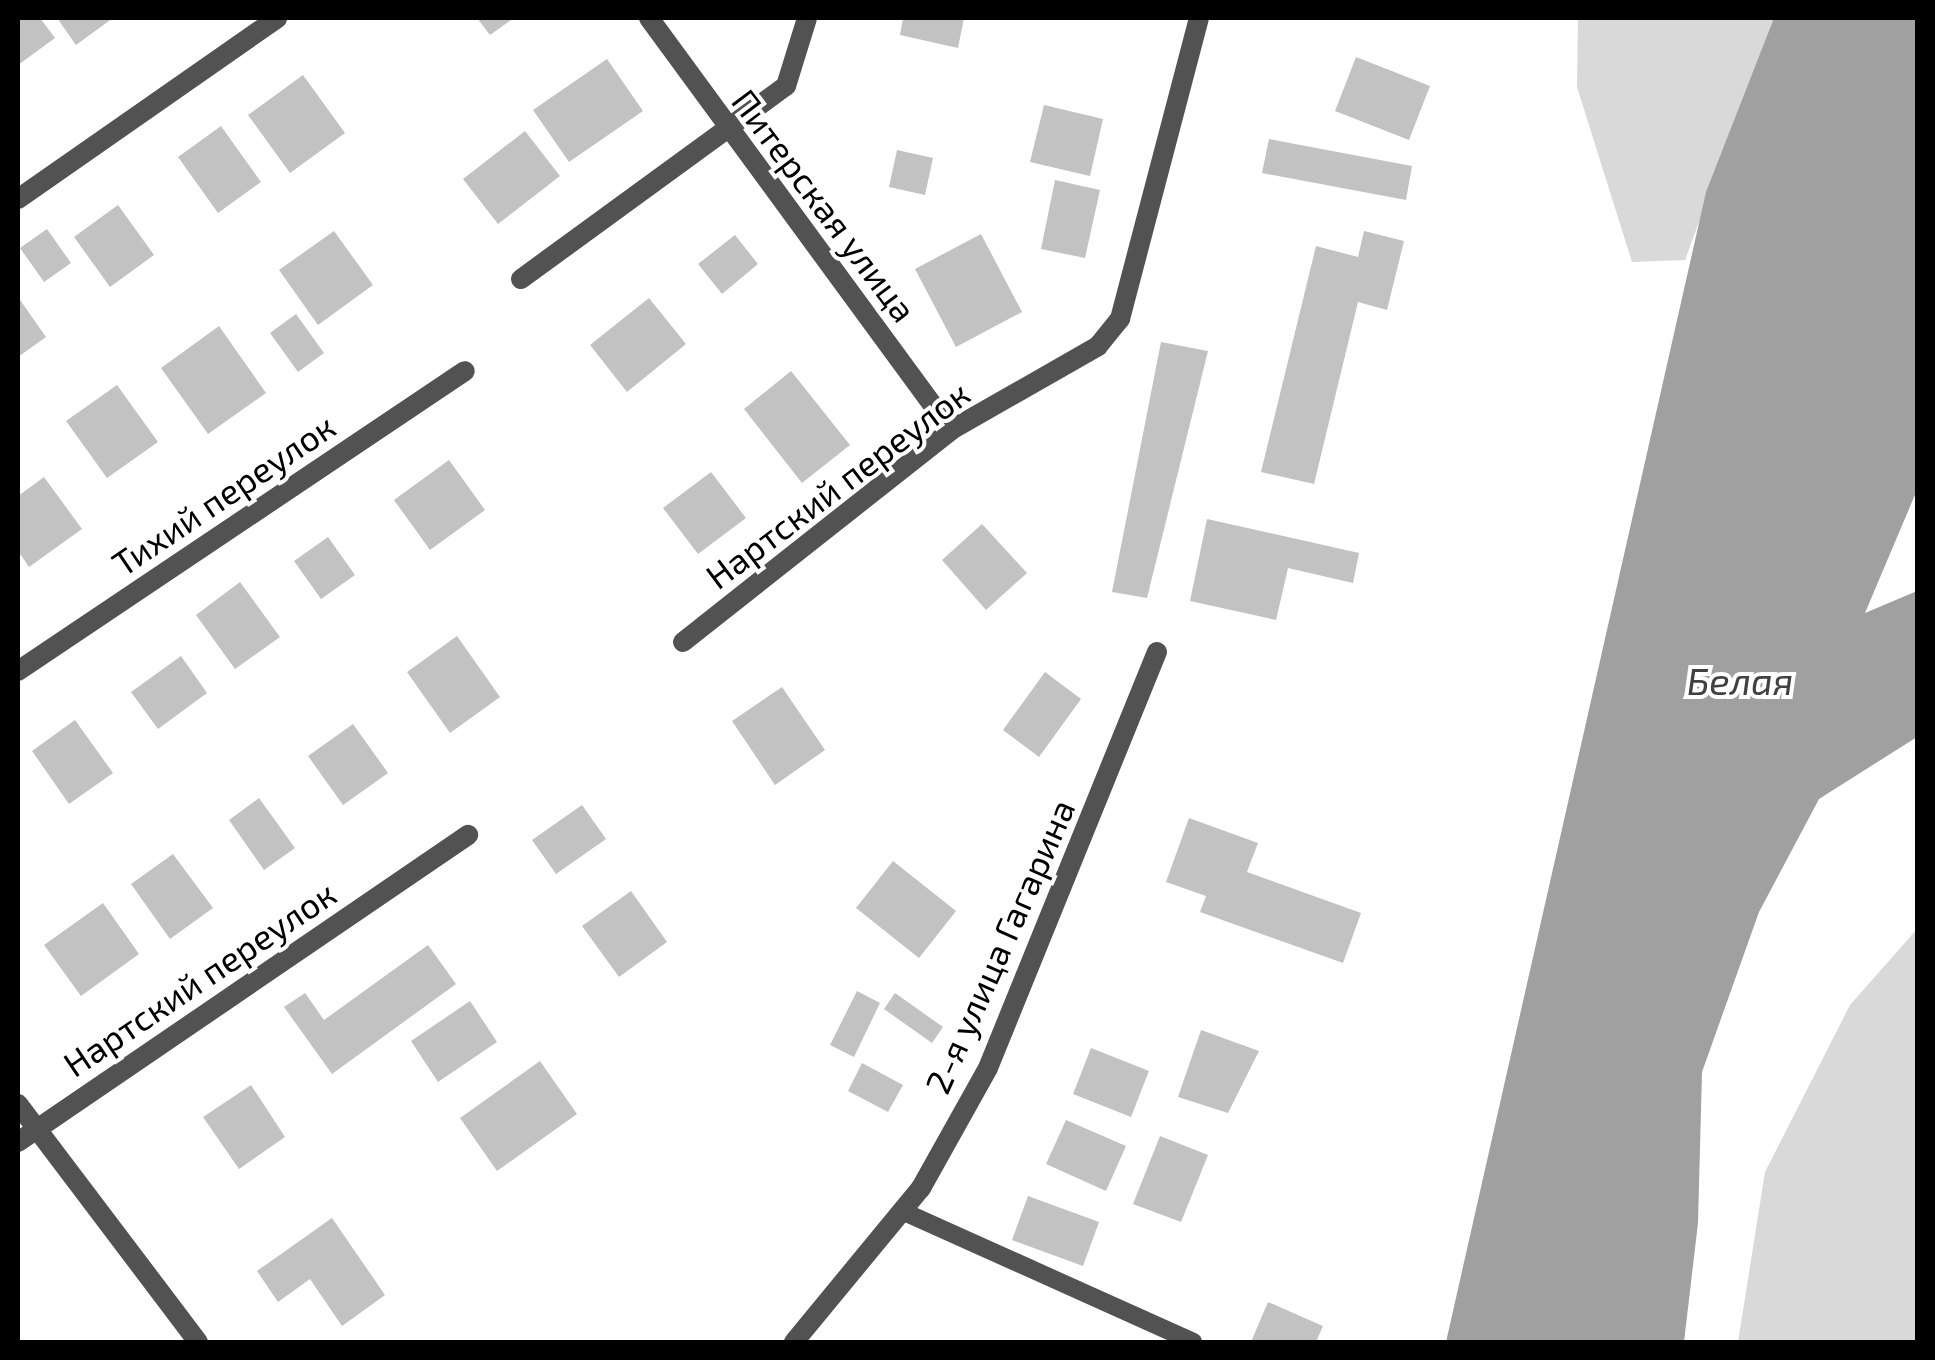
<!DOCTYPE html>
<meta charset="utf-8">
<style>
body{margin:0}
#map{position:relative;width:1935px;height:1360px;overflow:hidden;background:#fff;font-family:"Exo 2",sans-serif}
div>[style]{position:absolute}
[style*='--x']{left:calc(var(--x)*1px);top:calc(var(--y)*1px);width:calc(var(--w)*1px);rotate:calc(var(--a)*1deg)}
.green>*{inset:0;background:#d9d9d9}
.water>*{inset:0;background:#a0a0a0}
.building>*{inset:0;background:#c2c2c2}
.lane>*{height:18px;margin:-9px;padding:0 9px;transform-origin:9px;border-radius:9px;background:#525252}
.street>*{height:20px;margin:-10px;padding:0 10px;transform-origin:10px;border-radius:10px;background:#525252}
span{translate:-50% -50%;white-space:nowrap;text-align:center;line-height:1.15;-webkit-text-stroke:8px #fff;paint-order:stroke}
.street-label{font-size:35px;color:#000}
.water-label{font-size:38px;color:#414141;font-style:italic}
.frame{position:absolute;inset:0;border:20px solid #000;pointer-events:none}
</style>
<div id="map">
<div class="green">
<div style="clip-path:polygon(1578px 18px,1774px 18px,1685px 260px,1632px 262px,1577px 87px)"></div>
<div style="clip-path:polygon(1917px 929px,1917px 1342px,1738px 1342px,1765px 1172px,1850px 1005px)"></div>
</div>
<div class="water">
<div style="clip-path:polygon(1774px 18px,1917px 18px,1917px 490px,1865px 613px,1917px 591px,1917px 737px,1819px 799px,1759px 912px,1702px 1072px,1698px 1223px,1684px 1342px,1446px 1342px,1706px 192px)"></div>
</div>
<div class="building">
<div style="clip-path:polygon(18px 18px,40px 18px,55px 38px,18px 65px)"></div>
<div style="clip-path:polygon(57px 18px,113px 18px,76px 45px)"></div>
<div style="clip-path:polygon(477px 18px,514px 18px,490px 35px)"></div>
<div style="clip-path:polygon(903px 18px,964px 18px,958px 48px,900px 35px)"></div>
<div style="clip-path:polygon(1356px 57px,1430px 86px,1409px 140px,1335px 111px)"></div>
<div style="clip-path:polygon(607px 59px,643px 111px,569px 162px,533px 110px)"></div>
<div style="clip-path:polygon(303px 75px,345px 133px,290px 173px,248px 115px)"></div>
<div style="clip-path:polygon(1044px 105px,1103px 119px,1090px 176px,1030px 162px)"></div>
<div style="clip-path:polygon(221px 126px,261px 182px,218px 213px,178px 157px)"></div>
<div style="clip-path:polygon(525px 131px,560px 176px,498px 224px,463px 179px)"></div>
<div style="clip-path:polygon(1269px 139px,1412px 166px,1406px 200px,1262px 173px)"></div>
<div style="clip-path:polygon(897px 150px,933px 158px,925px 195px,889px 187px)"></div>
<div style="clip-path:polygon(1055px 180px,1100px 190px,1085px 258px,1041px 249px)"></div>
<div style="clip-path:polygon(118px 205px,154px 255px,110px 287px,74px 237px)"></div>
<div style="clip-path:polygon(47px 229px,71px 263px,44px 282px,20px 248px)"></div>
<div style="clip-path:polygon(334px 231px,373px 285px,318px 325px,279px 270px)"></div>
<div style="clip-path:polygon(1364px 231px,1404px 241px,1387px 310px,1358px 302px,1314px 484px,1261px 472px,1316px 246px,1358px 257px)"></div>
<div style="clip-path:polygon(981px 234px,1022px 312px,956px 347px,915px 269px)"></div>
<div style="clip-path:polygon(735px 235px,758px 264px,722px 294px,698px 264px)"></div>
<div style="clip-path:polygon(18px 297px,46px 337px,18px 357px)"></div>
<div style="clip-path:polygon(649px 298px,686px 344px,627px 392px,590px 345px)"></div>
<div style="clip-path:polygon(296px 314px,324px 353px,298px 372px,270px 333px)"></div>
<div style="clip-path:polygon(219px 326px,266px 393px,208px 434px,161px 368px)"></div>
<div style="clip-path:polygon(1161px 342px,1208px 351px,1147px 598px,1112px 592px)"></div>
<div style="clip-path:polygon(791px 371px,850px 445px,802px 483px,744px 409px)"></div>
<div style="clip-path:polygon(117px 385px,158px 442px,107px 478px,66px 421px)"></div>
<div style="clip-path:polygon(449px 460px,485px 510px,430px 550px,394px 500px)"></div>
<div style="clip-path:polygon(711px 472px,746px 518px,698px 554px,663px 508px)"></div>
<div style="clip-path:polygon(44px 477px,82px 529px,29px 567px,18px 551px,18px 496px)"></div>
<div style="clip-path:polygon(1207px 519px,1359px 553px,1353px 583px,1288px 568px,1276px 620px,1190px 601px)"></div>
<div style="clip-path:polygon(982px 524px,1027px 573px,986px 610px,942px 560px)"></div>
<div style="clip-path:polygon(328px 537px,355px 575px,321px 599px,294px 561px)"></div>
<div style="clip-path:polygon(240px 582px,280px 637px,235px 669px,196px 615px)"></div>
<div style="clip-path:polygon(457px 636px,500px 697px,450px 733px,407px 672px)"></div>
<div style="clip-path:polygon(181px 656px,207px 693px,158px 729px,131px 692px)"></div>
<div style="clip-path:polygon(1045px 672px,1081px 699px,1039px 757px,1003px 730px)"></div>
<div style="clip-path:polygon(782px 687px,825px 750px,775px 785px,732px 721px)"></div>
<div style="clip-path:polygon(75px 720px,113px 773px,69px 804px,32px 751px)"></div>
<div style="clip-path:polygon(353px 724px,388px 773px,343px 805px,308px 756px)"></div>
<div style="clip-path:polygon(259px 798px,295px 848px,264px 870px,229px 820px)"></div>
<div style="clip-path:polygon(582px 805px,606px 839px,556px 874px,532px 840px)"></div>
<div style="clip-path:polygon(1189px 818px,1258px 843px,1247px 872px,1361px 913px,1343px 963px,1200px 912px,1206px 896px,1166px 882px)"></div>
<div style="clip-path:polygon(173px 854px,213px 908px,170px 939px,131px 884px)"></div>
<div style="clip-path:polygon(893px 861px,956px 911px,919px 958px,856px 908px)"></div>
<div style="clip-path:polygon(631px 891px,667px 942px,619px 977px,582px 926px)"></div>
<div style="clip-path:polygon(103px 903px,139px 954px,81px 996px,44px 945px)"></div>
<div style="clip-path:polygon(428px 945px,456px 984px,332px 1074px,284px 1007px,305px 993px,324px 1020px)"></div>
<div style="clip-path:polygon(857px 991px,880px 1003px,854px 1057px,830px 1045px)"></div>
<div style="clip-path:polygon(895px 993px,943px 1027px,932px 1043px,884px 1009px)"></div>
<div style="clip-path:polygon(470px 1001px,497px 1042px,438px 1082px,411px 1041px)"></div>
<div style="clip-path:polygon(1201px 1030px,1259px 1051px,1228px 1113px,1178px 1097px)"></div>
<div style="clip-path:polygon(1091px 1048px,1149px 1071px,1131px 1117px,1073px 1094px)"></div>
<div style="clip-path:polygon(540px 1061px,577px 1114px,497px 1171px,460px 1118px)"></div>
<div style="clip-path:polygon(862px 1063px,903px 1085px,888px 1112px,848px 1091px)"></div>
<div style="clip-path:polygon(251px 1085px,285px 1137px,239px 1169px,203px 1117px)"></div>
<div style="clip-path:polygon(1066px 1120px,1126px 1146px,1106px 1191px,1046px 1164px)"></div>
<div style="clip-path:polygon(1160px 1136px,1208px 1155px,1181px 1222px,1133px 1204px)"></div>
<div style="clip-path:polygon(1028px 1196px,1099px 1222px,1083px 1266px,1012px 1240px)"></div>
<div style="clip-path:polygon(332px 1218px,385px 1295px,342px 1326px,310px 1279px,278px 1302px,257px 1271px)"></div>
<div style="clip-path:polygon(1268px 1302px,1323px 1326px,1316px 1342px,1251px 1342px)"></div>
</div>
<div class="lane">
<div style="--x:902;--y:1211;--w:319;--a:24.2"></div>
</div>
<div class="street">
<div style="--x:649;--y:18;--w:511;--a:53.76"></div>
<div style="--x:18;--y:199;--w:316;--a:-34.9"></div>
<div style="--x:521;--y:279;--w:328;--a:-36.1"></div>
<div style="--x:786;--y:86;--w:71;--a:-72.8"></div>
<div style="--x:683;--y:642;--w:342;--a:-38.3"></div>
<div style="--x:951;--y:430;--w:169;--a:-29.7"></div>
<div style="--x:1098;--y:346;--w:35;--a:-51"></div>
<div style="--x:1120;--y:319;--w:311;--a:-75.3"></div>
<div style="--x:18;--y:671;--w:538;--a:-33.87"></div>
<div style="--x:18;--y:1104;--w:298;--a:52.9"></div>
<div style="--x:18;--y:1142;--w:545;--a:-34.3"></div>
<div style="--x:794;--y:1342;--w:200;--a:-50.5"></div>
<div style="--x:921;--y:1188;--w:137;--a:-60.8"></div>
<div style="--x:988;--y:1068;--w:449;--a:-67.9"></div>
</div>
<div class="street-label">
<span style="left:825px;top:205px;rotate:53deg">Питерская улица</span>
<span style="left:837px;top:484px;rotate:-37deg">Нартский переулок</span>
<span style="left:223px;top:494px;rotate:-34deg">Тихий переулок</span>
<span style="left:999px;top:946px;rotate:-66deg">2-я улица Гагарина</span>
<span style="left:199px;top:978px;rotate:-34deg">Нартский переулок</span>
</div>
<div class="water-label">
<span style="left:1740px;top:681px">Белая</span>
</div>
<div class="frame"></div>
</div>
